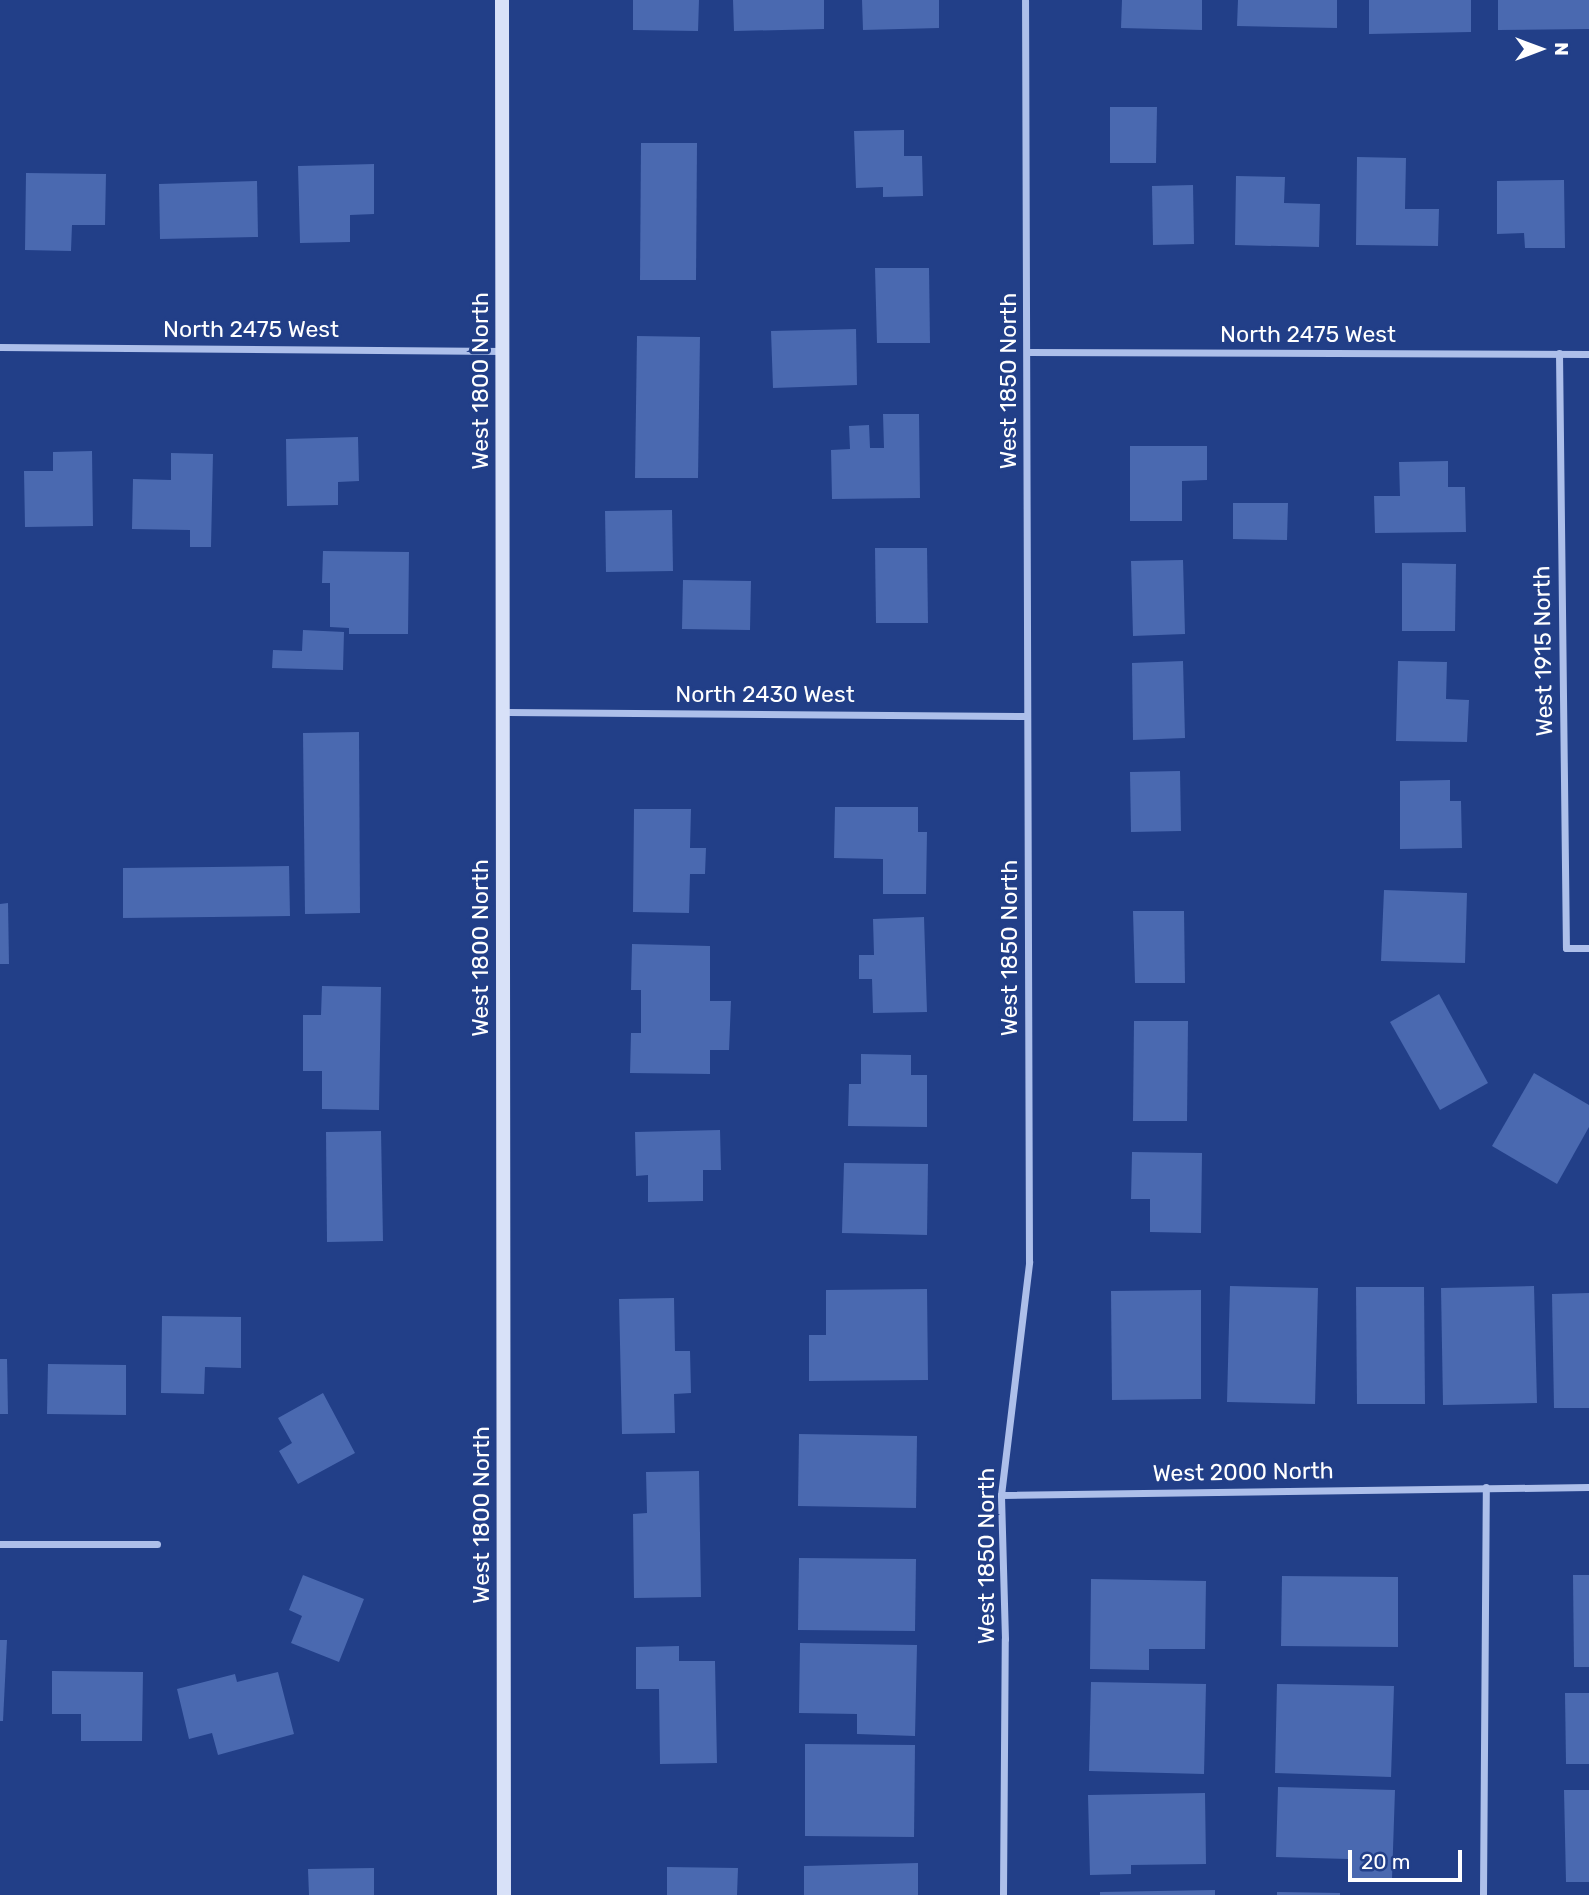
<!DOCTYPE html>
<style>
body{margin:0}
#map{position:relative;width:1589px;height:1895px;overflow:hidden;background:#223f88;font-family:Rubik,sans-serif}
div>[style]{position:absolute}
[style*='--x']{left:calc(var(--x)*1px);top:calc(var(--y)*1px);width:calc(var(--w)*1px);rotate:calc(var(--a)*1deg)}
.building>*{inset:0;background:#4a69b0}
.street>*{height:7px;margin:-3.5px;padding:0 3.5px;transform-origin:3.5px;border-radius:3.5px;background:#adbfea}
.secondary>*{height:14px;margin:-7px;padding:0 7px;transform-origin:7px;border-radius:7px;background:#d8e1f8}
span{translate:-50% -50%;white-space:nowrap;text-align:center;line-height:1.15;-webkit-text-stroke:6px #223f88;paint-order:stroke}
.street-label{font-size:23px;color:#fff}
.north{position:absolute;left:1505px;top:14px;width:70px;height:70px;-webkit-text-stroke:5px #223f88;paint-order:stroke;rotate:90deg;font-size:19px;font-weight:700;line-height:28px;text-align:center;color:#fff}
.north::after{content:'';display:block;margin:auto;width:24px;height:32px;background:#fff;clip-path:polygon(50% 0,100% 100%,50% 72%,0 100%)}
.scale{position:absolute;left:1348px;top:1850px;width:114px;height:32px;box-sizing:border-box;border:4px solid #fff;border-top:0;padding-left:9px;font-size:21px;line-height:24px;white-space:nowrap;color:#fff;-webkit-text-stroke:5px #223f88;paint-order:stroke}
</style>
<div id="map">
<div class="building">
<div style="clip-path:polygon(633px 0,699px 0,698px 31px,633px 30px)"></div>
<div style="clip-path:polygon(733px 0,824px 0,824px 29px,734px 31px)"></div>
<div style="clip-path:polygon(862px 0,939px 0,939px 28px,863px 30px)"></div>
<div style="clip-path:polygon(1122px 0,1202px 0,1202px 30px,1121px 28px)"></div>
<div style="clip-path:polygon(1238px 0,1337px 0,1337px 28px,1237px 26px)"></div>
<div style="clip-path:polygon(1369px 0,1471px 0,1471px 32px,1369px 34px)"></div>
<div style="clip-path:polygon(1498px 0,1589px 0,1589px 29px,1498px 30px)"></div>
<div style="clip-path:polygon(1110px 107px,1157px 107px,1156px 163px,1110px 163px)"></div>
<div style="clip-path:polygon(904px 130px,904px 156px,922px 156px,923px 196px,883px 197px,883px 187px,856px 188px,854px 131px)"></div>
<div style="clip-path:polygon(641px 143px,697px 143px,696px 280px,640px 280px)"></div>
<div style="clip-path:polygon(1357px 157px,1406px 158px,1405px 209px,1439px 209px,1438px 246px,1356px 245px)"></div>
<div style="clip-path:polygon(374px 164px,374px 214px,350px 215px,350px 242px,300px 243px,298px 166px)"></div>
<div style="clip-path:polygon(26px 173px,106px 174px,105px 225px,72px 225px,71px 251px,25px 250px)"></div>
<div style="clip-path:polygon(1236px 176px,1285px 177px,1284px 203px,1320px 204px,1319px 247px,1235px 245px)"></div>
<div style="clip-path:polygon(1564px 180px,1565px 248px,1525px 248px,1524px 233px,1497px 234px,1497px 181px)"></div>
<div style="clip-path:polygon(257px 181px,258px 237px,160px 239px,159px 184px)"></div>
<div style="clip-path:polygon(1193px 185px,1194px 244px,1153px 245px,1152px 186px)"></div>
<div style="clip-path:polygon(875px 268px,929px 268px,930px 343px,877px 343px)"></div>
<div style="clip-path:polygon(856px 329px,857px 385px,773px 388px,771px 331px)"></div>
<div style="clip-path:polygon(637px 336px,700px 337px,698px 478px,635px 478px)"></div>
<div style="clip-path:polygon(883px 414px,919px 414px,920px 498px,832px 499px,831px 450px,850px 449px,849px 426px,869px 425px,870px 448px,884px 448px)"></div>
<div style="clip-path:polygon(358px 437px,359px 481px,338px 482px,338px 505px,287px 506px,286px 439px)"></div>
<div style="clip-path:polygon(1130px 446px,1207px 446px,1207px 480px,1182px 481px,1182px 521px,1130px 521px)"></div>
<div style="clip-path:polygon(92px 451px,93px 526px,25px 527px,24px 471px,53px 471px,53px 452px)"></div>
<div style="clip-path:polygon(171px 453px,213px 454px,211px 547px,190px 547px,190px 530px,132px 529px,133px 479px,171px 480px)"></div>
<div style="clip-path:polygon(1448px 461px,1448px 487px,1465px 487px,1466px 532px,1375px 533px,1374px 496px,1400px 496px,1399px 462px)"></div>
<div style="clip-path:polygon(1233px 503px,1288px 503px,1287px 540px,1233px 539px)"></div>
<div style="clip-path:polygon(672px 510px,673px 571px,606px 572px,605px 511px)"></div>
<div style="clip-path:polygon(875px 548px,927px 548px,928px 623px,876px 623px)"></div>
<div style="clip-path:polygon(323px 551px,409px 552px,408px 634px,349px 634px,349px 628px,330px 627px,330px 583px,322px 583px)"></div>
<div style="clip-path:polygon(1183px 560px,1185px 634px,1133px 636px,1131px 561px)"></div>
<div style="clip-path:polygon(1402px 563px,1456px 564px,1455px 631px,1402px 631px)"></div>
<div style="clip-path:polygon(683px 580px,751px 581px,750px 630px,682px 629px)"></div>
<div style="clip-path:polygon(303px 630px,344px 632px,343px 670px,272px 668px,273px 650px,302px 651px)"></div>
<div style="clip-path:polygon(1183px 661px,1185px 738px,1133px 740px,1132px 663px)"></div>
<div style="clip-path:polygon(1398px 661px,1447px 662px,1446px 699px,1469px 700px,1467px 742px,1396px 741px)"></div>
<div style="clip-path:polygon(359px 732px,360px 913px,305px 914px,303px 733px)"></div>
<div style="clip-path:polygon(1180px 771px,1181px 831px,1131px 832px,1130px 772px)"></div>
<div style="clip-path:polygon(1450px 780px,1450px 801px,1461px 801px,1462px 848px,1400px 849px,1400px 781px)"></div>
<div style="clip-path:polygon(835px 807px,918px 807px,918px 832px,927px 832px,926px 894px,883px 894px,883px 859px,834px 858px)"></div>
<div style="clip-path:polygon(634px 809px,691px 809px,690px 848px,706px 848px,705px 874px,690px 874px,689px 913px,633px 912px)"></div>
<div style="clip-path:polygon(289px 866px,290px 916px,123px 918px,123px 868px)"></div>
<div style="clip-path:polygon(1384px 890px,1467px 893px,1465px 963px,1381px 961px)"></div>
<div style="clip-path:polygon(8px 903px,9px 964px,0 964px,0 904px)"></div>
<div style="clip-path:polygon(1133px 911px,1184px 911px,1185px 983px,1135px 983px)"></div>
<div style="clip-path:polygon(924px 917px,927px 1012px,873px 1013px,872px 979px,859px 979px,859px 955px,874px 955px,873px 919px)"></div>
<div style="clip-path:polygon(632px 944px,710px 946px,710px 1001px,731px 1001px,729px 1050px,710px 1050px,710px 1074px,630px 1073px,631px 1033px,641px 1033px,641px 990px,631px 990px)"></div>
<div style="clip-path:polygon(322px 986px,381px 987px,379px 1110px,322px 1109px,322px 1071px,303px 1071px,303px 1015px,321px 1015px)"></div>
<div style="clip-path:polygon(1439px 994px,1488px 1083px,1440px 1110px,1390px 1022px)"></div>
<div style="clip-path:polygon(1134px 1021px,1188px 1021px,1187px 1121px,1133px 1121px)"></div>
<div style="clip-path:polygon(861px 1054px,911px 1055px,911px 1075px,927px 1075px,927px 1127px,848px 1126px,849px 1084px,861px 1084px)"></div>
<div style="clip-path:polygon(1534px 1073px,1589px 1105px,1589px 1127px,1557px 1184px,1492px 1146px)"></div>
<div style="clip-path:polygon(720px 1130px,721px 1170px,703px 1170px,703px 1201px,648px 1202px,648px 1175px,636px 1176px,635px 1132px)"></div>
<div style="clip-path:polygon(381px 1131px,383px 1241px,327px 1242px,326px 1132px)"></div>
<div style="clip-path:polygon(1132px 1152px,1202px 1153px,1201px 1233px,1150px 1232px,1150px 1199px,1131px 1199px)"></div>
<div style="clip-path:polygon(844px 1163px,928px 1164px,927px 1235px,842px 1233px)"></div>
<div style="clip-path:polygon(1230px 1286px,1318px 1288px,1315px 1404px,1227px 1402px)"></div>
<div style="clip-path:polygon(1534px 1286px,1537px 1403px,1443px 1405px,1441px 1288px)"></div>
<div style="clip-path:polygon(1356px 1287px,1424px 1287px,1425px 1404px,1357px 1404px)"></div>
<div style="clip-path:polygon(927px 1289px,928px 1380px,809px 1381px,809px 1335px,826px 1335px,826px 1290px)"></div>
<div style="clip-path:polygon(1201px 1290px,1201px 1399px,1112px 1400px,1111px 1291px)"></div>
<div style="clip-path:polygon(1589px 1293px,1589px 1408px,1554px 1408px,1552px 1294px)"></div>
<div style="clip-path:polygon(674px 1298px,675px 1351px,690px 1351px,691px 1393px,674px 1394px,675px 1433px,622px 1434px,619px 1299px)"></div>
<div style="clip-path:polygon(162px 1316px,241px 1317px,241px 1368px,205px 1367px,204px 1394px,161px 1393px)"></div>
<div style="clip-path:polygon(0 1359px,7px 1359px,8px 1414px,0 1414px)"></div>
<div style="clip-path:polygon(48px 1364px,126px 1365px,126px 1415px,47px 1414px)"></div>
<div style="clip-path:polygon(323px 1393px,355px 1453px,298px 1484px,279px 1451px,292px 1443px,278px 1418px)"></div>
<div style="clip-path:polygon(799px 1434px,917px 1436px,916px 1508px,798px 1506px)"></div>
<div style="clip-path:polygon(699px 1471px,701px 1597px,634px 1598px,633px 1514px,647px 1513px,646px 1472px)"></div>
<div style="clip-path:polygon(799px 1558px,916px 1559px,915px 1631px,798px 1630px)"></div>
<div style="clip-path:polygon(303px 1575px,364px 1599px,339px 1662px,291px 1643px,302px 1616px,289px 1610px)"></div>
<div style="clip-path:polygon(1573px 1575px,1589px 1575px,1589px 1667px,1574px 1667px)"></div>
<div style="clip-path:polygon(1282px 1576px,1398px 1577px,1398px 1647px,1281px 1646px)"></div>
<div style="clip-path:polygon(1091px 1579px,1206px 1581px,1205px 1649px,1149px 1649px,1149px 1670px,1090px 1669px)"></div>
<div style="clip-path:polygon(0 1640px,7px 1640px,3px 1721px,0 1721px)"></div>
<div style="clip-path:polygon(800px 1643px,917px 1645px,915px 1736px,857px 1734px,857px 1714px,799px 1713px)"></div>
<div style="clip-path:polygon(679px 1646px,679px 1661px,715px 1661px,717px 1763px,660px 1764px,659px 1689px,636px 1689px,636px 1647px)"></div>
<div style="clip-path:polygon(52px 1671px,143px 1672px,142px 1741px,81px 1741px,81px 1714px,52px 1714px)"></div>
<div style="clip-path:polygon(278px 1672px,294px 1734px,218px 1755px,212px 1733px,189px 1739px,177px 1689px,235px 1674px,237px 1682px)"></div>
<div style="clip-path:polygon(1091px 1682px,1206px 1684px,1204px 1774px,1089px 1771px)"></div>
<div style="clip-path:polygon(1277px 1684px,1394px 1686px,1391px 1777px,1275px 1773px)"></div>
<div style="clip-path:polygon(1565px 1693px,1589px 1693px,1589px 1764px,1566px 1764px)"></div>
<div style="clip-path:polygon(805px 1744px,915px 1745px,914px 1837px,805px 1836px)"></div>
<div style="clip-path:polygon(1278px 1787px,1395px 1790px,1392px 1879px,1348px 1878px,1348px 1859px,1276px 1857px)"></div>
<div style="clip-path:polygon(1564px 1790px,1589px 1790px,1589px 1882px,1566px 1882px)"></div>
<div style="clip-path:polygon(1205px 1793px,1206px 1864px,1131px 1865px,1131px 1874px,1090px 1875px,1088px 1795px)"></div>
<div style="clip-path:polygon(918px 1863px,918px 1895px,804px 1895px,804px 1866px)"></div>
<div style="clip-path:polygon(667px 1867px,738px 1868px,737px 1895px,667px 1895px)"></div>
<div style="clip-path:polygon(374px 1868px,374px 1895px,309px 1895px,308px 1869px)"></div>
<div style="clip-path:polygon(1215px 1890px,1215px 1895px,1100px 1895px,1100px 1892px)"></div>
<div style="clip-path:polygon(1277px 1892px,1340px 1893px,1340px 1895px,1277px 1895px)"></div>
</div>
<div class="street">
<div style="--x:0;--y:347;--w:502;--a:0.46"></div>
<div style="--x:1027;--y:352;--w:562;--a:0.2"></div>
<div style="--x:1559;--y:353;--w:595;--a:89.33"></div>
<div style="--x:1566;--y:948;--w:23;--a:0"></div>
<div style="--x:503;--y:712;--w:524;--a:0.44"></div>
<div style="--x:1001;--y:1495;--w:588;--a:-0.78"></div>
<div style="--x:0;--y:1544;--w:157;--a:0"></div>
<div style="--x:1003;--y:1895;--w:256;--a:-89.6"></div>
<div style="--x:1005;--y:1639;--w:144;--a:-91.6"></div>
<div style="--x:1001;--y:1495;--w:235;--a:-83.1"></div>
<div style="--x:1029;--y:1262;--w:1262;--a:-90.18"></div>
<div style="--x:1483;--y:1895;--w:408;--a:-89.6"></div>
</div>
<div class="secondary">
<div style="--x:502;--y:0;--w:1895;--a:89.94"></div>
</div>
<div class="street-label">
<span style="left:251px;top:329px">North 2475 West</span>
<span style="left:1308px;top:334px">North 2475 West</span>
<span style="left:480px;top:381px;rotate:-90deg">West 1800 North</span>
<span style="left:1008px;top:381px;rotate:-90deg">West 1850 North</span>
<span style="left:1543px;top:651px;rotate:-91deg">West 1915 North</span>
<span style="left:765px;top:694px">North 2430 West</span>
<span style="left:480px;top:948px;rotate:-90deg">West 1800 North</span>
<span style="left:1009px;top:948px;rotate:-90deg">West 1850 North</span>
<span style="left:1243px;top:1472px;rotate:-1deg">West 2000 North</span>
<span style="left:481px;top:1515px;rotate:-90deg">West 1800 North</span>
<span style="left:986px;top:1556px;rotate:-90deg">West 1850 North</span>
</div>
<div class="north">N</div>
<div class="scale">20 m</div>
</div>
